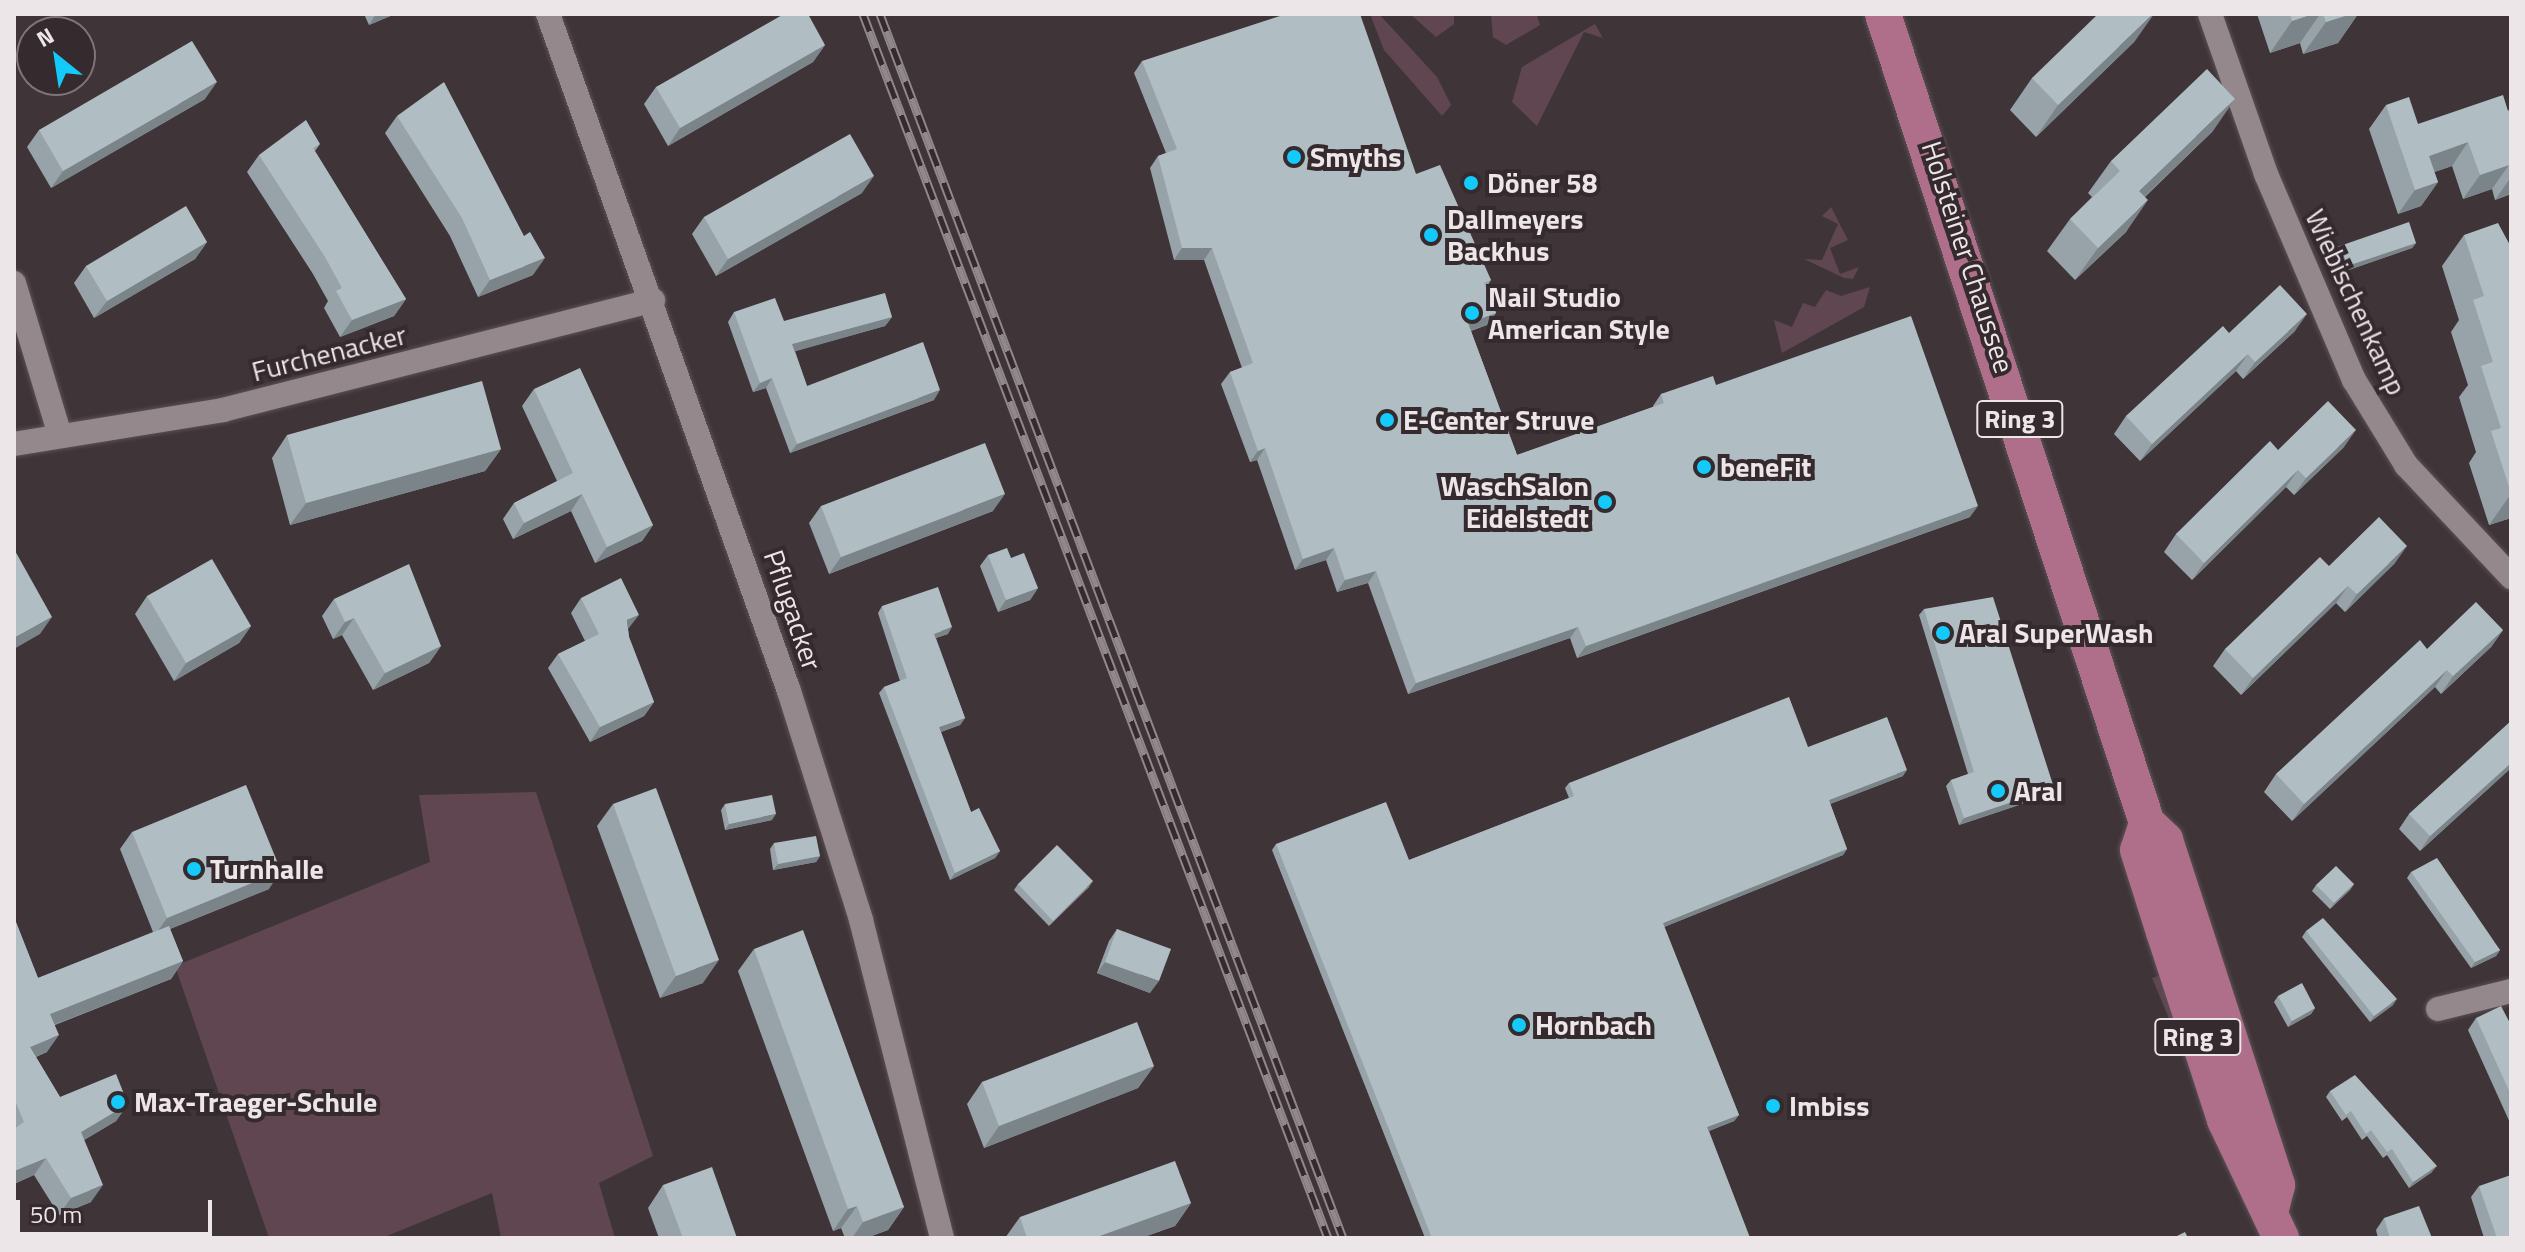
<!DOCTYPE html>
<meta charset="utf-8">
<style>
body{margin:0}
#map{position:relative;width:2525px;height:1252px;overflow:hidden;background:#3f3438;font-family:"Titillium Web",sans-serif}
div>[style]{position:absolute}
[style*='--x']{left:calc(var(--x)*1px);top:calc(var(--y)*1px);width:calc(var(--w)*1px);rotate:calc(var(--a)*1deg)}
.green>*{inset:0;background:#604650}
.roads{filter:drop-shadow(0 0 2px #5a5154) drop-shadow(0 0 2px #5a5154)}
.street>*{height:24px;margin:-12px;padding:0 12px;transform-origin:12px;border-radius:12px;background:#95888c}
.primary>*{height:36px;margin:-18px;padding:0 18px;transform-origin:18px;border-radius:18px;background:#af6f8a}
.rail>*{height:9px;margin-top:-4.5px;transform-origin:0;background:repeating-linear-gradient(90deg,#352a2e 0 18px,#91888b 0 36px);box-sizing:border-box;border-block:2px solid #91888b}
.wall>*{inset:0;background:#97a3a9}
.shaded-wall>*{inset:0;background:#7b8589}
.building>*{inset:0;background:#b0bec4}
.dots>*{width:22px;height:22px;translate:-50% -50%;box-sizing:border-box;border:4px solid #352a2e;border-radius:50%}
span{translate:-50% -50%;white-space:nowrap;text-align:center;line-height:1.15;-webkit-text-stroke:8px #352a2e;paint-order:stroke}
.shield-label span{padding:2px 6px;background:#352a2e;border:2px solid;border-radius:6px;-webkit-text-stroke-width:0}
.shield-label{font-size:26px;color:#ede6e8;font-weight:700}
.poi-label{font-size:28px;color:#ede6e8;font-weight:700}
.left{translate:0 -50%;text-align:left}
.right{translate:-100% -50%;text-align:right}
.street-label{font-size:28px;color:#ede6e8}
.frame{position:absolute;inset:0;border:16px solid #ede6e8;pointer-events:none}
.north{position:absolute;left:16px;top:16px;width:80px;height:80px;box-sizing:border-box;background:#352a2e;border:2px solid #7f7578;border-radius:50%;rotate:330deg;font-size:22px;font-weight:700;line-height:32px;text-align:center;color:#ede6e8}
.north::after{content:'';display:block;margin:auto;width:28px;height:36px;background:#13cafb;clip-path:polygon(50% 0,100% 100%,50% 72%,0 100%)}
.scale{position:absolute;left:16px;top:1200px;width:196px;height:36px;box-sizing:border-box;border:4px solid #ede6e8;border-top:0;padding-left:10px;font-size:24px;line-height:28px;white-space:nowrap;color:#ede6e8;-webkit-text-stroke:6px #352a2e;paint-order:stroke}
</style>
<div id="map">
<div class="green">
<div style="clip-path:polygon(1370px 14px,1379px 14px,1437px 77px,1451px 105px,1442px 116px,1384px 50px)"></div>
<div style="clip-path:polygon(1410px 14px,1454px 14px,1454px 24px,1436px 37px)"></div>
<div style="clip-path:polygon(1491px 14px,1537px 16px,1540px 25px,1506px 45px,1493px 37px)"></div>
<div style="clip-path:polygon(1595px 24px,1603px 38px,1584px 32px,1537px 126px,1512px 102px,1522px 67px)"></div>
<div style="clip-path:polygon(1831px 207px,1848px 240px,1830px 248px,1840px 274px,1859px 267px,1853px 279px,1844px 278px,1804px 259px,1822px 260px,1838px 224px,1822px 216px)"></div>
<div style="clip-path:polygon(1870px 287px,1864px 307px,1782px 353px,1774px 320px,1792px 327px,1803px 303px,1815px 307px,1826px 290px,1841px 296px)"></div>
<div style="clip-path:polygon(536px 792px,653px 1156px,599px 1183px,615px 1238px,501px 1238px,492px 1193px,382px 1238px,269px 1238px,175px 966px,430px 862px,419px 795px)"></div>
<div style="clip-path:polygon(2168px 973px,2206px 1107px,2152px 978px)"></div>
</div>
<div class="roads">
<div class="street">
<div style="--x:548;--y:14;--w:719;--a:70.41"></div>
<div style="--x:789;--y:691;--w:240;--a:72.5"></div>
<div style="--x:861;--y:920;--w:328;--a:75.7"></div>
<div style="--x:2210;--y:14;--w:170;--a:70.7"></div>
<div style="--x:2266;--y:174;--w:224;--a:66.9"></div>
<div style="--x:2354;--y:380;--w:100;--a:58.5"></div>
<div style="--x:2406;--y:465;--w:154;--a:46.8"></div>
<div style="--x:14;--y:283;--w:159;--a:73.2"></div>
<div style="--x:14;--y:444;--w:212;--a:-9.2"></div>
<div style="--x:223;--y:410;--w:444;--a:-14.3"></div>
<div style="--x:2438;--y:1009;--w:75;--a:-13.9"></div>
</div>
<div class="primary">
<div style="--x:1883;--y:14;--w:851;--a:71.93"></div>
<div style="--x:2147;--y:823;--w:25;--a:43"></div>
<div style="--x:2165;--y:840;--w:363;--a:72"></div>
<div style="--x:2277;--y:1185;--w:25;--a:104"></div>
<div style="--x:2147;--y:823;--w:28;--a:108"></div>
<div style="--x:2138;--y:850;--w:86;--a:72.4"></div>
<div style="--x:2164;--y:932;--w:198;--a:72"></div>
<div style="--x:2225;--y:1120;--w:131;--a:64.6"></div>
</div>
</div>
<div class="rail">
<div style="--x:863;--y:14;--w:1309;--a:69.2"></div>
<div style="--x:880;--y:14;--w:1309;--a:69.28"></div>
</div>
<div class="wall">
<div style="clip-path:polygon(364px 14px,395px 14px,369px 25px)"></div>
<div style="clip-path:polygon(2257px 14px,2358px 14px,2338px 43px,2303px 54px,2300px 43px,2270px 53px)"></div>
<div style="clip-path:polygon(2135px 41px,2036px 137px,2010px 110px,2032px 78px)"></div>
<div style="clip-path:polygon(825px 45px,813px 62px,668px 146px,644px 104px,656px 87px)"></div>
<div style="clip-path:polygon(1142px 61px,1416px 174px,1491px 280px,1486px 288px,1496px 313px,1487px 325px,1471px 331px,1517px 455px,1653px 407px,1653px 406px,1661px 394px,1716px 385px,1970px 517px,1577px 658px,1570px 638px,1408px 694px,1368px 583px,1337px 592px,1326px 560px,1295px 570px,1257px 460px,1250px 462px,1221px 384px,1230px 372px,1242px 368px,1204px 260px,1174px 260px,1150px 168px,1158px 156px,1166px 153px,1134px 73px)"></div>
<div style="clip-path:polygon(205px 99px,51px 188px,27px 147px,39px 130px)"></div>
<div style="clip-path:polygon(2386px 105px,2418px 124px,2511px 110px,2511px 194px,2495px 200px,2492px 189px,2463px 199px,2452px 166px,2434px 172px,2438px 182px,2421px 206px,2398px 214px,2369px 129px)"></div>
<div style="clip-path:polygon(397px 116px,533px 275px,478px 297px,450px 236px,385px 133px)"></div>
<div style="clip-path:polygon(2213px 131px,2145px 197px,2126px 232px,2075px 280px,2047px 251px,2070px 219px,2092px 197px,2088px 193px,2111px 161px)"></div>
<div style="clip-path:polygon(320px 144px,315px 151px,406px 299px,394px 316px,340px 337px,324px 308px,328px 301px,313px 274px,247px 172px,259px 155px)"></div>
<div style="clip-path:polygon(862px 193px,716px 276px,692px 234px,704px 217px)"></div>
<div style="clip-path:polygon(2464px 235px,2511px 247px,2511px 518px,2489px 525px,2469px 463px,2476px 452px,2459px 397px,2468px 385px,2451px 332px,2459px 320px,2442px 266px)"></div>
<div style="clip-path:polygon(207px 242px,195px 259px,94px 318px,74px 283px,86px 266px)"></div>
<div style="clip-path:polygon(2416px 243px,2412px 248px,2337px 274px,2330px 254px,2334px 248px)"></div>
<div style="clip-path:polygon(734px 312px,784px 321px,892px 317px,885px 326px,795px 351px,807px 386px,934px 400px,790px 453px,766px 388px,753px 392px,728px 322px)"></div>
<div style="clip-path:polygon(2295px 331px,2243px 379px,2236px 371px,2140px 461px,2114px 434px,2126px 416px,2229px 333px)"></div>
<div style="clip-path:polygon(534px 389px,653px 525px,642px 541px,595px 563px,571px 511px,513px 539px,503px 519px,514px 503px,557px 481px,522px 406px)"></div>
<div style="clip-path:polygon(287px 435px,501px 449px,485px 471px,290px 525px,272px 458px)"></div>
<div style="clip-path:polygon(2344px 447px,2294px 495px,2286px 487px,2192px 580px,2164px 552px,2176px 534px,2278px 450px)"></div>
<div style="clip-path:polygon(821px 506px,993px 511px,829px 574px,809px 523px)"></div>
<div style="clip-path:polygon(988px 555px,1011px 558px,1038px 588px,1030px 600px,998px 612px,980px 566px)"></div>
<div style="clip-path:polygon(2395px 563px,2345px 612px,2336px 603px,2241px 695px,2213px 666px,2225px 649px,2329px 566px)"></div>
<div style="clip-path:polygon(147px 596px,251px 626px,239px 643px,174px 681px,135px 614px)"></div>
<div style="clip-path:polygon(581px 598px,628px 630px,629px 637px,654px 702px,644px 716px,590px 742px,548px 668px,558px 654px,585px 641px,571px 613px)"></div>
<div style="clip-path:polygon(334px 599px,441px 646px,429px 663px,373px 690px,342px 635px,333px 639px,322px 616px)"></div>
<div style="clip-path:polygon(882px 606px,948px 634px,936px 638px,965px 718px,960px 725px,941px 732px,971px 812px,1000px 851px,995px 858px,950px 880px,879px 693px,884px 687px,900px 681px,878px 613px)"></div>
<div style="clip-path:polygon(1924px 609px,2049px 795px,1959px 825px,1946px 786px,1951px 780px,1968px 774px,1919px 615px)"></div>
<div style="clip-path:polygon(2503px 630px,2491px 647px,2441px 694px,2435px 687px,2292px 821px,2264px 792px,2276px 774px,2427px 649px)"></div>
<div style="clip-path:polygon(2511px 721px,2511px 768px,2420px 851px,2399px 829px,2409px 814px)"></div>
<div style="clip-path:polygon(1808px 747px,1903px 776px,1830px 804px,1847px 849px,1843px 855px,1664px 927px,1739px 1115px,1734px 1121px,1709px 1131px,1750px 1238px,1425px 1238px,1272px 850px,1276px 844px,1409px 860px,1569px 798px,1565px 788px,1569px 783px)"></div>
<div style="clip-path:polygon(613px 804px,703px 983px,660px 998px,597px 826px)"></div>
<div style="clip-path:polygon(725px 804px,772px 820px,725px 830px,721px 810px)"></div>
<div style="clip-path:polygon(132px 832px,269px 889px,170px 929px,183px 961px,171px 979px,55px 1025px,47px 1052px,36px 1057px,60px 1097px,128px 1104px,116px 1121px,84px 1140px,91px 1202px,59px 1215px,34px 1175px,14px 1184px,14px 917px,38px 978px,153px 932px,120px 849px)"></div>
<div style="clip-path:polygon(774px 843px,820px 856px,816px 862px,773px 870px,770px 849px)"></div>
<div style="clip-path:polygon(2411px 872px,2500px 950px,2496px 956px,2471px 968px,2407px 878px)"></div>
<div style="clip-path:polygon(1018px 884px,1089px 887px,1049px 926px,1014px 890px)"></div>
<div style="clip-path:polygon(2354px 884px,2350px 890px,2330px 909px,2312px 891px,2316px 885px)"></div>
<div style="clip-path:polygon(1117px 929px,1150px 993px,1097px 973px,1109px 941px)"></div>
<div style="clip-path:polygon(2306px 931px,2393px 1005px,2370px 1022px,2302px 937px)"></div>
<div style="clip-path:polygon(754px 949px,904px 1207px,888px 1230px,866px 1238px,845px 1238px,841px 1228px,833px 1231px,738px 971px)"></div>
<div style="clip-path:polygon(2278px 996px,2315px 1008px,2311px 1014px,2288px 1027px,2274px 1002px)"></div>
<div style="clip-path:polygon(2476px 1018px,2511px 1025px,2511px 1125px,2468px 1030px)"></div>
<div style="clip-path:polygon(1154px 1066px,1138px 1088px,984px 1148px,967px 1104px,982px 1082px)"></div>
<div style="clip-path:polygon(2330px 1091px,2432px 1172px,2409px 1188px,2387px 1155px,2383px 1158px,2367px 1136px,2362px 1140px,2347px 1117px,2342px 1121px,2326px 1097px)"></div>
<div style="clip-path:polygon(663px 1185px,737px 1238px,659px 1238px,648px 1208px)"></div>
<div style="clip-path:polygon(2479px 1186px,2511px 1238px,2484px 1238px,2471px 1197px)"></div>
<div style="clip-path:polygon(1191px 1203px,1175px 1226px,1141px 1238px,1005px 1238px,1020px 1217px)"></div>
<div style="clip-path:polygon(2384px 1218px,2432px 1238px,2378px 1238px,2376px 1230px)"></div>
</div>
<div class="shaded-wall">
<div style="clip-path:polygon(376px 14px,395px 14px,369px 25px)"></div>
<div style="clip-path:polygon(2153px 14px,2154px 14px,2135px 41px,2036px 137px,2058px 105px)"></div>
<div style="clip-path:polygon(2313px 14px,2320px 14px,2300px 43px,2270px 53px,2292px 21px)"></div>
<div style="clip-path:polygon(2351px 14px,2358px 14px,2338px 43px,2303px 54px,2326px 22px)"></div>
<div style="clip-path:polygon(825px 45px,813px 62px,668px 146px,680px 128px)"></div>
<div style="clip-path:polygon(217px 82px,205px 99px,51px 188px,63px 171px)"></div>
<div style="clip-path:polygon(2235px 99px,2213px 131px,2117px 223px,2139px 191px)"></div>
<div style="clip-path:polygon(2468px 142px,2452px 166px,2412px 180px,2429px 156px)"></div>
<div style="clip-path:polygon(2509px 165px,2492px 189px,2463px 199px,2480px 175px)"></div>
<div style="clip-path:polygon(874px 176px,862px 193px,716px 276px,728px 259px)"></div>
<div style="clip-path:polygon(2511px 177px,2511px 194px,2495px 200px)"></div>
<div style="clip-path:polygon(2438px 182px,2421px 206px,2398px 214px,2415px 190px)"></div>
<div style="clip-path:polygon(2148px 200px,2126px 232px,2075px 280px,2098px 248px)"></div>
<div style="clip-path:polygon(207px 242px,195px 259px,94px 318px,107px 301px)"></div>
<div style="clip-path:polygon(2416px 243px,2412px 248px,2337px 274px,2341px 268px)"></div>
<div style="clip-path:polygon(1182px 248px,1212px 248px,1204px 260px,1174px 260px)"></div>
<div style="clip-path:polygon(545px 258px,533px 275px,478px 297px,490px 280px)"></div>
<div style="clip-path:polygon(406px 299px,394px 316px,340px 337px,352px 320px)"></div>
<div style="clip-path:polygon(1496px 313px,1487px 325px,1460px 334px,1468px 323px)"></div>
<div style="clip-path:polygon(2307px 314px,2295px 331px,2243px 379px,2255px 362px)"></div>
<div style="clip-path:polygon(892px 317px,885px 326px,786px 354px,792px 344px)"></div>
<div style="clip-path:polygon(2248px 354px,2236px 371px,2140px 461px,2152px 444px)"></div>
<div style="clip-path:polygon(772px 378px,766px 388px,753px 392px,760px 383px)"></div>
<div style="clip-path:polygon(940px 390px,934px 400px,790px 453px,797px 444px)"></div>
<div style="clip-path:polygon(2356px 430px,2344px 447px,2294px 495px,2306px 478px)"></div>
<div style="clip-path:polygon(1265px 448px,1257px 460px,1250px 462px,1258px 451px)"></div>
<div style="clip-path:polygon(501px 449px,485px 471px,290px 525px,306px 503px)"></div>
<div style="clip-path:polygon(2298px 470px,2286px 487px,2192px 580px,2204px 563px)"></div>
<div style="clip-path:polygon(582px 494px,571px 511px,513px 539px,524px 523px)"></div>
<div style="clip-path:polygon(1005px 494px,993px 511px,829px 574px,841px 557px)"></div>
<div style="clip-path:polygon(2511px 494px,2511px 518px,2489px 525px)"></div>
<div style="clip-path:polygon(1978px 506px,1970px 517px,1577px 658px,1586px 646px)"></div>
<div style="clip-path:polygon(653px 525px,642px 541px,595px 563px,607px 547px)"></div>
<div style="clip-path:polygon(2407px 546px,2395px 563px,2345px 612px,2357px 594px)"></div>
<div style="clip-path:polygon(1334px 548px,1326px 560px,1295px 570px,1303px 559px)"></div>
<div style="clip-path:polygon(1376px 571px,1368px 583px,1337px 592px,1345px 580px)"></div>
<div style="clip-path:polygon(2348px 586px,2336px 603px,2241px 695px,2253px 678px)"></div>
<div style="clip-path:polygon(1038px 588px,1030px 600px,998px 612px,1006px 600px)"></div>
<div style="clip-path:polygon(639px 615px,628px 629px,627px 620px)"></div>
<div style="clip-path:polygon(52px 617px,40px 634px,14px 649px,14px 638px)"></div>
<div style="clip-path:polygon(354px 618px,342px 635px,333px 639px,345px 622px)"></div>
<div style="clip-path:polygon(251px 626px,239px 643px,174px 681px,186px 663px)"></div>
<div style="clip-path:polygon(952px 627px,948px 634px,929px 640px,934px 634px)"></div>
<div style="clip-path:polygon(1578px 627px,1570px 638px,1408px 694px,1416px 683px)"></div>
<div style="clip-path:polygon(2503px 630px,2491px 647px,2441px 694px,2453px 676px)"></div>
<div style="clip-path:polygon(441px 646px,429px 663px,373px 690px,385px 673px)"></div>
<div style="clip-path:polygon(2447px 670px,2435px 687px,2292px 821px,2304px 804px)"></div>
<div style="clip-path:polygon(654px 702px,644px 716px,590px 742px,600px 727px)"></div>
<div style="clip-path:polygon(965px 718px,960px 725px,934px 734px,939px 727px)"></div>
<div style="clip-path:polygon(2511px 763px,2511px 768px,2420px 851px,2430px 836px)"></div>
<div style="clip-path:polygon(1907px 770px,1903px 776px,1825px 806px,1829px 800px)"></div>
<div style="clip-path:polygon(2054px 788px,2049px 795px,1959px 825px,1964px 818px)"></div>
<div style="clip-path:polygon(776px 814px,772px 820px,725px 830px,729px 824px)"></div>
<div style="clip-path:polygon(1847px 849px,1843px 855px,1659px 929px,1663px 923px)"></div>
<div style="clip-path:polygon(1000px 851px,995px 858px,950px 880px,955px 873px)"></div>
<div style="clip-path:polygon(820px 856px,816px 862px,773px 870px,778px 864px)"></div>
<div style="clip-path:polygon(281px 871px,269px 889px,155px 935px,167px 918px)"></div>
<div style="clip-path:polygon(1093px 881px,1089px 887px,1049px 926px,1053px 921px)"></div>
<div style="clip-path:polygon(2354px 884px,2350px 890px,2330px 909px,2334px 903px)"></div>
<div style="clip-path:polygon(2500px 950px,2496px 956px,2471px 968px,2475px 962px)"></div>
<div style="clip-path:polygon(719px 960px,703px 983px,660px 998px,676px 976px)"></div>
<div style="clip-path:polygon(183px 961px,171px 979px,38px 1031px,50px 1014px)"></div>
<div style="clip-path:polygon(1105px 962px,1159px 981px,1150px 993px,1097px 973px)"></div>
<div style="clip-path:polygon(2397px 999px,2393px 1005px,2370px 1022px,2374px 1016px)"></div>
<div style="clip-path:polygon(2315px 1008px,2311px 1014px,2288px 1027px,2292px 1021px)"></div>
<div style="clip-path:polygon(59px 1035px,47px 1052px,18px 1064px,30px 1047px)"></div>
<div style="clip-path:polygon(1154px 1066px,1138px 1088px,984px 1148px,999px 1126px)"></div>
<div style="clip-path:polygon(128px 1104px,116px 1121px,69px 1149px,81px 1132px)"></div>
<div style="clip-path:polygon(1739px 1115px,1734px 1121px,1703px 1133px,1707px 1127px)"></div>
<div style="clip-path:polygon(46px 1158px,34px 1175px,14px 1184px,14px 1171px)"></div>
<div style="clip-path:polygon(2437px 1166px,2432px 1172px,2409px 1188px,2413px 1182px)"></div>
<div style="clip-path:polygon(103px 1185px,91px 1202px,59px 1215px,71px 1198px)"></div>
<div style="clip-path:polygon(1191px 1203px,1175px 1226px,1141px 1238px,1094px 1238px)"></div>
<div style="clip-path:polygon(857px 1206px,841px 1228px,833px 1231px,848px 1209px)"></div>
<div style="clip-path:polygon(904px 1207px,888px 1230px,866px 1238px,852px 1238px,863px 1222px)"></div>
</div>
<div class="building">
<div style="clip-path:polygon(784px 14px,808px 14px,825px 45px,680px 128px,656px 87px)"></div>
<div style="clip-path:polygon(1286px 14px,1360px 14px,1416px 174px,1440px 165px,1491px 280px,1484px 283px,1496px 313px,1468px 323px,1517px 455px,1664px 403px,1661px 394px,1713px 376px,1716px 385px,1911px 316px,1978px 506px,1586px 646px,1578px 627px,1416px 683px,1376px 571px,1345px 580px,1334px 548px,1303px 559px,1265px 448px,1258px 451px,1230px 372px,1253px 363px,1212px 248px,1182px 248px,1158px 156px,1177px 149px,1142px 61px)"></div>
<div style="clip-path:polygon(2098px 14px,2153px 14px,2058px 105px,2032px 78px)"></div>
<div style="clip-path:polygon(2290px 14px,2313px 14px,2292px 21px)"></div>
<div style="clip-path:polygon(2323px 14px,2351px 14px,2326px 22px)"></div>
<div style="clip-path:polygon(192px 41px,217px 82px,63px 171px,39px 130px)"></div>
<div style="clip-path:polygon(2207px 69px,2235px 99px,2139px 191px,2148px 200px,2098px 248px,2070px 219px,2120px 171px,2111px 161px)"></div>
<div style="clip-path:polygon(444px 82px,524px 236px,530px 232px,545px 258px,490px 280px,462px 218px,397px 116px)"></div>
<div style="clip-path:polygon(2503px 95px,2508px 111px,2511px 110px,2511px 173px,2509px 165px,2480px 175px,2468px 142px,2429px 156px,2438px 182px,2415px 190px,2386px 105px,2409px 97px,2418px 124px)"></div>
<div style="clip-path:polygon(306px 120px,320px 144px,313px 148px,406px 299px,352px 320px,336px 291px,342px 288px,325px 257px,259px 155px)"></div>
<div style="clip-path:polygon(850px 134px,874px 176px,728px 259px,704px 217px)"></div>
<div style="clip-path:polygon(186px 206px,207px 242px,107px 301px,86px 266px)"></div>
<div style="clip-path:polygon(2409px 222px,2416px 243px,2341px 268px,2334px 248px)"></div>
<div style="clip-path:polygon(2498px 223px,2511px 247px,2511px 493px,2491px 431px,2501px 428px,2481px 366px,2493px 362px,2473px 300px,2484px 296px,2464px 235px)"></div>
<div style="clip-path:polygon(2280px 285px,2307px 314px,2255px 362px,2248px 354px,2152px 444px,2126px 416px,2223px 326px,2229px 333px)"></div>
<div style="clip-path:polygon(885px 293px,892px 317px,792px 344px,807px 386px,923px 342px,940px 390px,797px 444px,772px 378px,760px 383px,734px 312px,775px 298px,784px 321px)"></div>
<div style="clip-path:polygon(580px 368px,653px 525px,607px 547px,582px 494px,524px 523px,514px 503px,573px 473px,534px 389px)"></div>
<div style="clip-path:polygon(482px 381px,501px 449px,306px 503px,287px 435px)"></div>
<div style="clip-path:polygon(2328px 401px,2356px 430px,2306px 478px,2298px 470px,2204px 563px,2176px 534px,2270px 441px,2278px 450px)"></div>
<div style="clip-path:polygon(985px 443px,1005px 494px,841px 557px,821px 506px)"></div>
<div style="clip-path:polygon(2379px 517px,2407px 546px,2357px 594px,2348px 586px,2253px 678px,2225px 649px,2320px 557px,2329px 566px)"></div>
<div style="clip-path:polygon(1007px 548px,1011px 558px,1024px 553px,1038px 588px,1006px 600px,988px 555px)"></div>
<div style="clip-path:polygon(14px 549px,52px 617px,14px 638px)"></div>
<div style="clip-path:polygon(212px 559px,251px 626px,186px 663px,147px 596px)"></div>
<div style="clip-path:polygon(409px 564px,441px 646px,385px 673px,354px 618px,345px 622px,334px 599px)"></div>
<div style="clip-path:polygon(621px 578px,639px 615px,627px 620px,629px 637px,654px 702px,600px 727px,558px 654px,599px 634px,581px 598px)"></div>
<div style="clip-path:polygon(938px 587px,952px 627px,934px 634px,965px 718px,939px 727px,971px 812px,979px 808px,1000px 851px,955px 873px,884px 687px,907px 678px,882px 606px)"></div>
<div style="clip-path:polygon(1993px 597px,2054px 788px,1964px 818px,1951px 780px,1974px 772px,1924px 609px)"></div>
<div style="clip-path:polygon(2476px 602px,2503px 630px,2453px 676px,2447px 670px,2304px 804px,2276px 774px,2420px 640px,2427px 649px)"></div>
<div style="clip-path:polygon(1789px 697px,1808px 747px,1887px 717px,1907px 770px,1829px 800px,1847px 849px,1663px 923px,1739px 1115px,1707px 1127px,1750px 1238px,1432px 1238px,1276px 844px,1386px 802px,1409px 860px,1574px 796px,1569px 783px)"></div>
<div style="clip-path:polygon(2511px 721px,2511px 763px,2430px 836px,2409px 814px)"></div>
<div style="clip-path:polygon(246px 785px,281px 871px,167px 918px,132px 832px)"></div>
<div style="clip-path:polygon(656px 788px,719px 960px,676px 976px,613px 804px)"></div>
<div style="clip-path:polygon(772px 795px,776px 814px,729px 824px,725px 804px)"></div>
<div style="clip-path:polygon(816px 836px,820px 856px,778px 864px,774px 843px)"></div>
<div style="clip-path:polygon(1057px 845px,1093px 881px,1053px 921px,1018px 884px)"></div>
<div style="clip-path:polygon(2437px 858px,2500px 950px,2475px 962px,2411px 872px)"></div>
<div style="clip-path:polygon(2336px 866px,2354px 884px,2334px 903px,2316px 885px)"></div>
<div style="clip-path:polygon(14px 917px,38px 978px,169px 926px,183px 961px,50px 1014px,59px 1035px,30px 1047px,60px 1097px,116px 1074px,128px 1104px,81px 1132px,103px 1185px,71px 1198px,46px 1158px,14px 1171px,14px 1129px,24px 1122px,14px 1098px)"></div>
<div style="clip-path:polygon(2323px 918px,2397px 999px,2374px 1016px,2306px 931px)"></div>
<div style="clip-path:polygon(1117px 929px,1171px 949px,1159px 981px,1105px 962px)"></div>
<div style="clip-path:polygon(803px 930px,904px 1207px,863px 1222px,857px 1206px,848px 1209px,754px 949px)"></div>
<div style="clip-path:polygon(2302px 983px,2315px 1008px,2292px 1021px,2278px 996px)"></div>
<div style="clip-path:polygon(2501px 1006px,2511px 1025px,2511px 1095px,2476px 1018px)"></div>
<div style="clip-path:polygon(1137px 1022px,1154px 1066px,999px 1126px,982px 1082px)"></div>
<div style="clip-path:polygon(2355px 1075px,2437px 1166px,2413px 1182px,2392px 1149px,2387px 1152px,2371px 1130px,2366px 1134px,2351px 1111px,2346px 1115px,2330px 1091px)"></div>
<div style="clip-path:polygon(1175px 1161px,1191px 1203px,1094px 1238px,1027px 1238px,1020px 1217px)"></div>
<div style="clip-path:polygon(712px 1167px,737px 1238px,683px 1238px,663px 1185px)"></div>
<div style="clip-path:polygon(2511px 1175px,2511px 1238px,2497px 1238px,2479px 1186px)"></div>
<div style="clip-path:polygon(2419px 1206px,2432px 1238px,2390px 1238px,2384px 1218px)"></div>
<div style="clip-path:polygon(2185px 1232px,2188px 1238px,2173px 1238px)"></div>
</div>
<div class="dots">
<div style="left:1294px;top:157px;background:#13cafb"></div>
<div style="left:1471px;top:183px;background:#13cafb"></div>
<div style="left:1431px;top:235px;background:#13cafb"></div>
<div style="left:1472px;top:313px;background:#13cafb"></div>
<div style="left:1387px;top:420px;background:#13cafb"></div>
<div style="left:1704px;top:467px;background:#13cafb"></div>
<div style="left:1605px;top:502px;background:#13cafb"></div>
<div style="left:1943px;top:633px;background:#13cafb"></div>
<div style="left:1998px;top:791px;background:#13cafb"></div>
<div style="left:194px;top:869px;background:#13cafb"></div>
<div style="left:1519px;top:1025px;background:#13cafb"></div>
<div style="left:118px;top:1102px;background:#13cafb"></div>
<div style="left:1773px;top:1106px;background:#13cafb"></div>
</div>
<div class="shield-label">
<span style="left:2020px;top:419px">Ring 3</span>
<span style="left:2198px;top:1037px">Ring 3</span>
</div>
<div class="poi-label">
<span class="left" style="left:1310px;top:157px">Smyths</span>
<span class="left" style="left:1487px;top:183px">Döner 58</span>
<span class="left" style="left:1447px;top:235px">Dallmeyers<br>Backhus</span>
<span class="left" style="left:1488px;top:313px">Nail Studio<br>American Style</span>
<span class="left" style="left:1403px;top:420px">E-Center Struve</span>
<span class="left" style="left:1720px;top:467px">beneFit</span>
<span class="right" style="left:1589px;top:502px">WaschSalon<br>Eidelstedt</span>
<span class="left" style="left:1959px;top:633px">Aral SuperWash</span>
<span class="left" style="left:2014px;top:791px">Aral</span>
<span class="left" style="left:210px;top:869px">Turnhalle</span>
<span class="left" style="left:1535px;top:1025px">Hornbach</span>
<span class="left" style="left:134px;top:1102px">Max-Traeger-Schule</span>
<span class="left" style="left:1789px;top:1106px">Imbiss</span>
</div>
<div class="street-label">
<span style="left:1968px;top:257px;rotate:72deg">Holsteiner Chaussee</span>
<span style="left:2356px;top:302px;rotate:65deg">Wiebischenkamp</span>
<span style="left:329px;top:353px;rotate:-14deg">Furchenacker</span>
<span style="left:793px;top:610px;rotate:71deg">Pflugacker</span>
</div>
<div class="frame"></div>
<div class="north">N</div>
<div class="scale">50 m</div>
</div>
